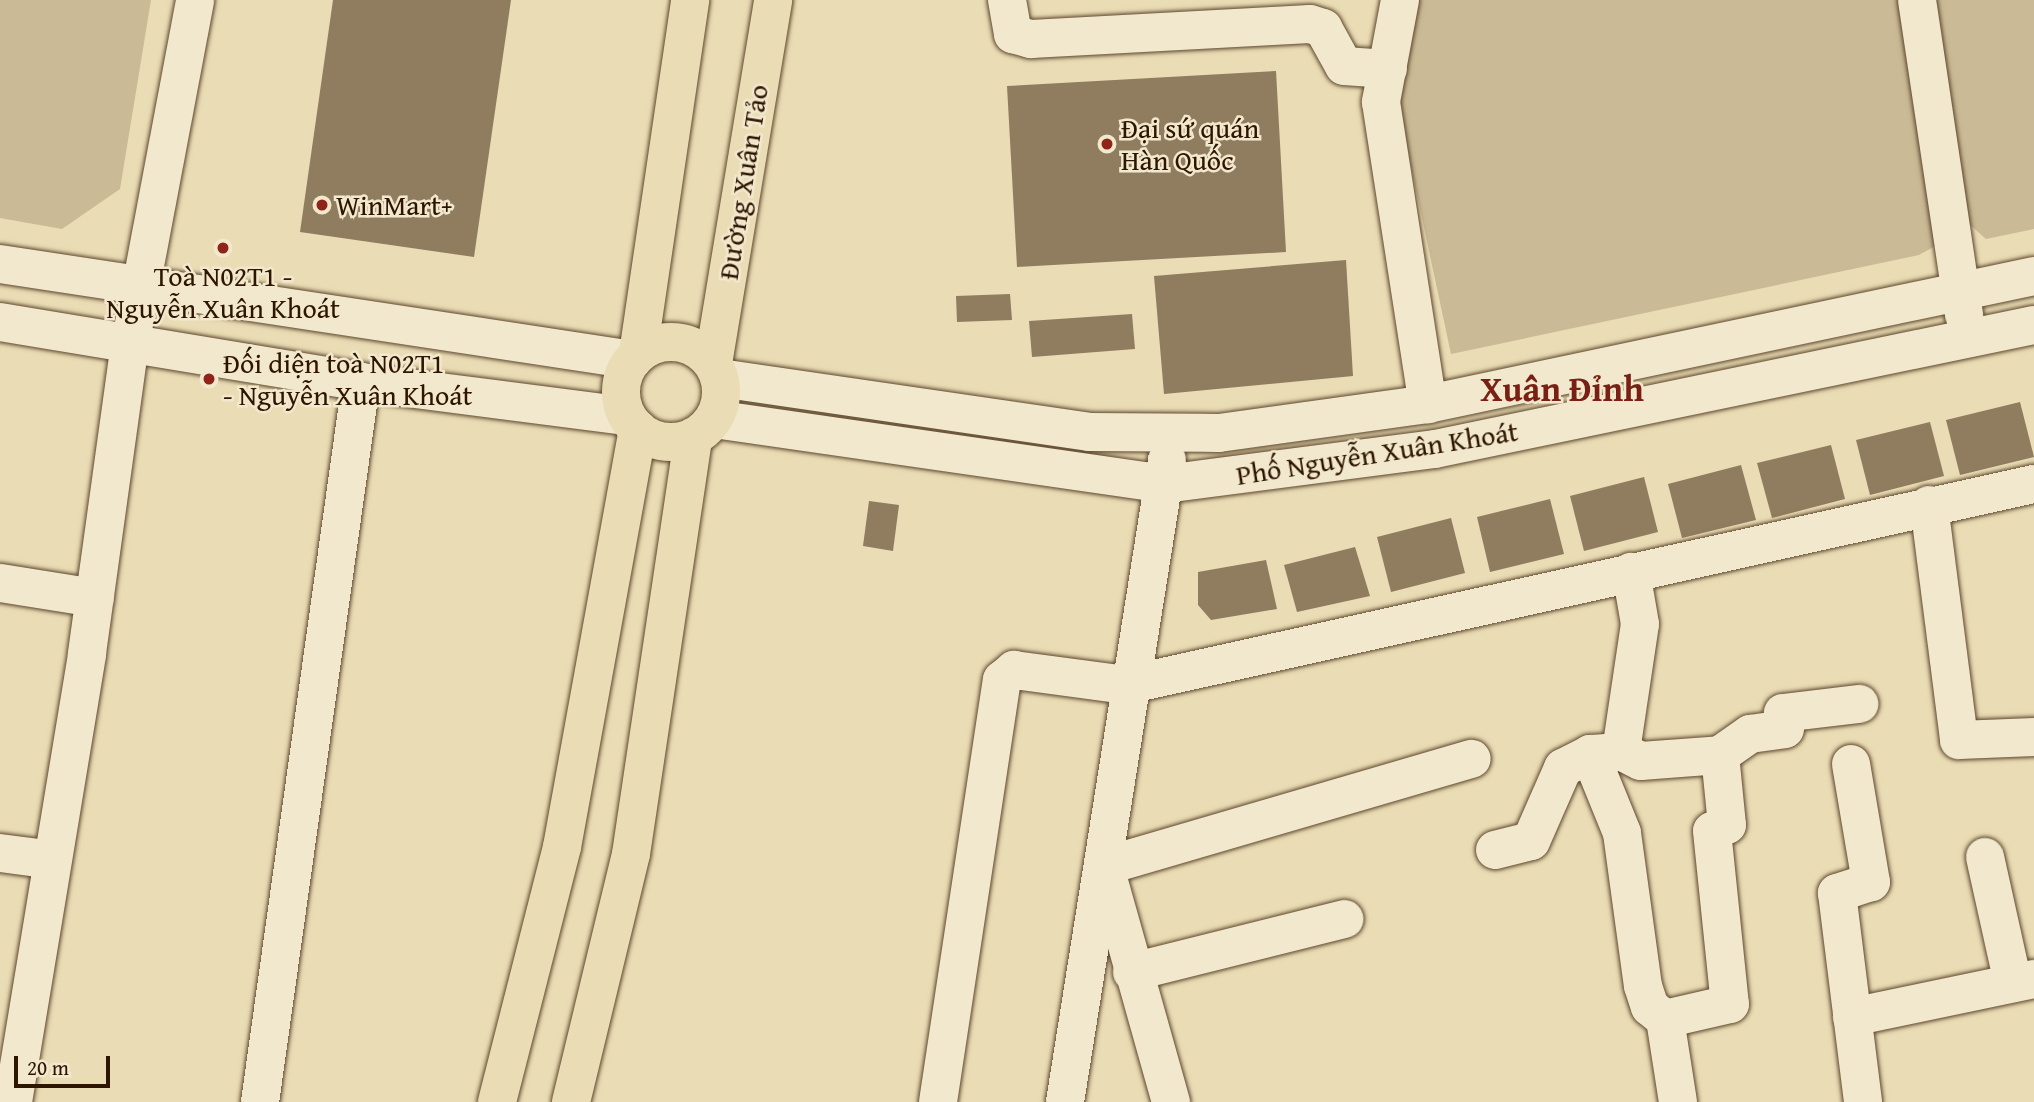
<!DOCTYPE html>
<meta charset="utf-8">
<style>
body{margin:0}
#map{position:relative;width:2034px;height:1102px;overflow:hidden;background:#eadcb4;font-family:"Gentium Book Plus",serif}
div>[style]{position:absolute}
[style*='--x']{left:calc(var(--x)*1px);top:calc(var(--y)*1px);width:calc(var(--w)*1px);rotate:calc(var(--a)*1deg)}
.green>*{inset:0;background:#caba95}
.building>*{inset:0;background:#907c5e}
.roads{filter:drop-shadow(0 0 2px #5d472d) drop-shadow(0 0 2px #5d472d)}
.minor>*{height:38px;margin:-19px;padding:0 19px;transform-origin:19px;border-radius:19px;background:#f1e8ce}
.major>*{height:38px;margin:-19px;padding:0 19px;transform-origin:19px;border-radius:19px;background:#eadcb4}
.major>.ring{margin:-19px;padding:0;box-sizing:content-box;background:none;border:38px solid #eadcb4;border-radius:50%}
.dots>*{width:19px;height:19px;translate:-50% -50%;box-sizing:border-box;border:4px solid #f1e8ce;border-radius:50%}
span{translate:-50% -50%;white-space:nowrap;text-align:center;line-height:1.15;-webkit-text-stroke:5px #f1e8ce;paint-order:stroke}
.poi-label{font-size:28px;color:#2e1500}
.left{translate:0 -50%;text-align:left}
.street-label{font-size:28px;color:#2e1500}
.district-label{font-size:35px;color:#7a1f14;font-weight:700}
.scale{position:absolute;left:14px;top:1056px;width:96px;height:32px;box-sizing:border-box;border:4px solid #2e1500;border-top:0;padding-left:9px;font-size:21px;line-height:24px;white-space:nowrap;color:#2e1500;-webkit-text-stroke:5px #f1e8ce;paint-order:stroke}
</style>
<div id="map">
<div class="green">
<div style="clip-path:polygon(0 0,151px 0,120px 189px,62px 229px,0 218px)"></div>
<div style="clip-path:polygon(1414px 0,1908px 0,1939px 244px,1919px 255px,1451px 354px,1397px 101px)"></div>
<div style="clip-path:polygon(1934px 0,2034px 0,2034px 229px,1986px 239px,1968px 223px)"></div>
</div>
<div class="building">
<div style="clip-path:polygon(333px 0,511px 0,474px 257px,300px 232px)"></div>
<div style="clip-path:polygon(1276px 71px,1286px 252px,1017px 267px,1007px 86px)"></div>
<div style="clip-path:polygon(1346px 260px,1353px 376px,1164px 394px,1154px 276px)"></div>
<div style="clip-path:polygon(1010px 294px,1012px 320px,957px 322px,956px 296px)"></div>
<div style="clip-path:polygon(1132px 314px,1135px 349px,1032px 357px,1029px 321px)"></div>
<div style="clip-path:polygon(2020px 402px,2034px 457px,1960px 475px,1946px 420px)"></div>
<div style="clip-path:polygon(1930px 422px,1944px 476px,1870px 495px,1856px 440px)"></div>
<div style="clip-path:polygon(1831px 445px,1845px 499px,1772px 518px,1757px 463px)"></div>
<div style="clip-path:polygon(1741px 465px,1756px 520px,1682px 538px,1668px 484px)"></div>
<div style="clip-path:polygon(1644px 477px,1658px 532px,1584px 551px,1570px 496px)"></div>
<div style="clip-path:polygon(1550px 499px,1564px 554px,1490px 572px,1477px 517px)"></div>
<div style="clip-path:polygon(869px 501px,899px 505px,893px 551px,863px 546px)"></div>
<div style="clip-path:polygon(1451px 518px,1465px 573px,1391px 592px,1377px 537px)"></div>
<div style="clip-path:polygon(1355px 547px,1370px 596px,1297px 612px,1284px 565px)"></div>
<div style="clip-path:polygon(1266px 560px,1277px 609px,1211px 620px,1198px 605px,1198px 572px)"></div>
</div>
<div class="roads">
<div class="minor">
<div style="--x:1007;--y:0;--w:35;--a:80"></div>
<div style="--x:1013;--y:34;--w:19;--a:16"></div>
<div style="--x:1031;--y:39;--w:279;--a:-3.1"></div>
<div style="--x:1310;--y:24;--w:14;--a:17"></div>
<div style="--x:1323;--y:28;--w:43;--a:61.1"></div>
<div style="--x:1344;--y:66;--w:44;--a:3.9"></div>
<div style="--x:1400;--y:0;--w:104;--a:100.6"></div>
<div style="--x:1381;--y:102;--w:306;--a:81.2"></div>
<div style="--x:1917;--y:0;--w:319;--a:81.5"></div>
<div style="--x:0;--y:264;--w:640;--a:8.62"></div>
<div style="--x:0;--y:322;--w:366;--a:9.4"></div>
<div style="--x:361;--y:382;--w:268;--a:7.3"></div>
<div style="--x:720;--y:378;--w:373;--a:8.3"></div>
<div style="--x:1089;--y:432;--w:130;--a:0.4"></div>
<div style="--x:1219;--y:433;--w:211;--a:-7.9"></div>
<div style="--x:1428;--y:404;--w:619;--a:-11.93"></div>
<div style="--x:714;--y:419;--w:456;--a:8.2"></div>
<div style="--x:1165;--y:484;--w:272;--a:-7.4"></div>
<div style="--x:1435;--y:449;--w:612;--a:-11.7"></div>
<div style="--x:1929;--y:505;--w:237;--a:82.7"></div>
<div style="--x:1959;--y:740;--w:75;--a:-2.3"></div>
<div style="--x:0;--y:583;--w:96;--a:9"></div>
<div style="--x:1621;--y:751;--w:22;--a:27"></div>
<div style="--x:1641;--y:761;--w:79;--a:-4.3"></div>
<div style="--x:1720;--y:755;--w:70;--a:84.3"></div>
<div style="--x:1727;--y:825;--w:16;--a:158"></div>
<div style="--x:1712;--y:831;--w:174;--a:84.1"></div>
<div style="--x:1730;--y:1004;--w:67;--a:167"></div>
<div style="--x:1665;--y:1019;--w:84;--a:81.1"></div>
<div style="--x:1621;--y:751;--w:128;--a:-81.5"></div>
<div style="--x:1640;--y:624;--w:53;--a:-99.8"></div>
<div style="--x:1590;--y:754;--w:85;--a:67.9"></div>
<div style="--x:1622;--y:833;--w:154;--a:82.2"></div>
<div style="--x:1643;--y:986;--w:22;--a:72"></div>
<div style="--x:1650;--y:1007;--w:19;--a:39"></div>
<div style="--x:1720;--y:755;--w:37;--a:-35"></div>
<div style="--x:1750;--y:734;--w:35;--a:-8"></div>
<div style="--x:1785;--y:729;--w:16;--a:-97"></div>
<div style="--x:1783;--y:713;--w:77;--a:-6.8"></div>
<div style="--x:1851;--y:764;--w:120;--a:80.4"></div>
<div style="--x:1871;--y:882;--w:36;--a:162"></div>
<div style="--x:1837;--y:893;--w:211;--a:82.9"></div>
<div style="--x:1495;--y:850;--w:37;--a:-14"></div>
<div style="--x:1531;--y:841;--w:80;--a:-66.3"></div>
<div style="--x:1563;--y:768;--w:30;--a:-27"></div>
<div style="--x:1590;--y:754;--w:26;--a:-4"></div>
<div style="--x:0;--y:853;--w:53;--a:7.5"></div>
<div style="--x:1985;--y:857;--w:129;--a:77.5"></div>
<div style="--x:1105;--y:866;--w:382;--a:-16.3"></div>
<div style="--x:1108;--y:878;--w:233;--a:74.3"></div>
<div style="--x:1132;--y:972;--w:219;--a:-14"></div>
<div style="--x:1852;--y:1017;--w:186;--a:-11.8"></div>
<div style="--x:13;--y:1102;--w:455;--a:-80.6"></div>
<div style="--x:87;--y:653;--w:311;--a:-82.1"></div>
<div style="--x:130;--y:345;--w:351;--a:-79.3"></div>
<div style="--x:260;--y:1102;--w:727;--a:-82.01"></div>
<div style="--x:938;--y:1102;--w:427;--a:-81.4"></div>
<div style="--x:1002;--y:680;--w:16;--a:-40"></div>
<div style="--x:1014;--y:670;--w:114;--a:7.6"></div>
<div style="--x:1127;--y:685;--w:929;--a:-12.5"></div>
<div style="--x:1065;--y:1102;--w:650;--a:-80.97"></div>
</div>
<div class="major">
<div class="ring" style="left:621px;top:342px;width:62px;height:62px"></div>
<div style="--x:638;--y:354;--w:358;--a:-81.6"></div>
<div style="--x:713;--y:364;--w:369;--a:-80.6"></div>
<div style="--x:497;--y:1102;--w:263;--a:-75.7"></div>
<div style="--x:562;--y:847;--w:425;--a:-79.7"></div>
<div style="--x:571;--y:1102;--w:255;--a:-76.4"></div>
<div style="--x:631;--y:854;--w:422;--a:-81.5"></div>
</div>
</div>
<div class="dots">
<div style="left:1107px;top:144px;background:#8f2418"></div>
<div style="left:322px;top:205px;background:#8f2418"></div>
<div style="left:223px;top:248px;background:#8f2418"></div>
<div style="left:209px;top:379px;background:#8f2418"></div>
</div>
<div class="poi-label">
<span class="left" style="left:1121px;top:144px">Đại sứ quán<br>Hàn Quốc</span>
<span class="left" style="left:336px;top:205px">WinMart+</span>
<span style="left:223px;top:292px">Toà N02T1 -<br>Nguyễn Xuân Khoát</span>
<span class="left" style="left:223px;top:379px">Đối diện toà N02T1<br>- Nguyễn Xuân Khoát</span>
</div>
<div class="street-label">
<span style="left:743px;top:182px;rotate:-81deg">Đường Xuân Tảo</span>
<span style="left:1377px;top:453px;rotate:-9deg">Phố Nguyễn Xuân Khoát</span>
</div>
<div class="district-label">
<span style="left:1562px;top:389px">Xuân Đỉnh</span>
</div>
<div class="scale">20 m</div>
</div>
